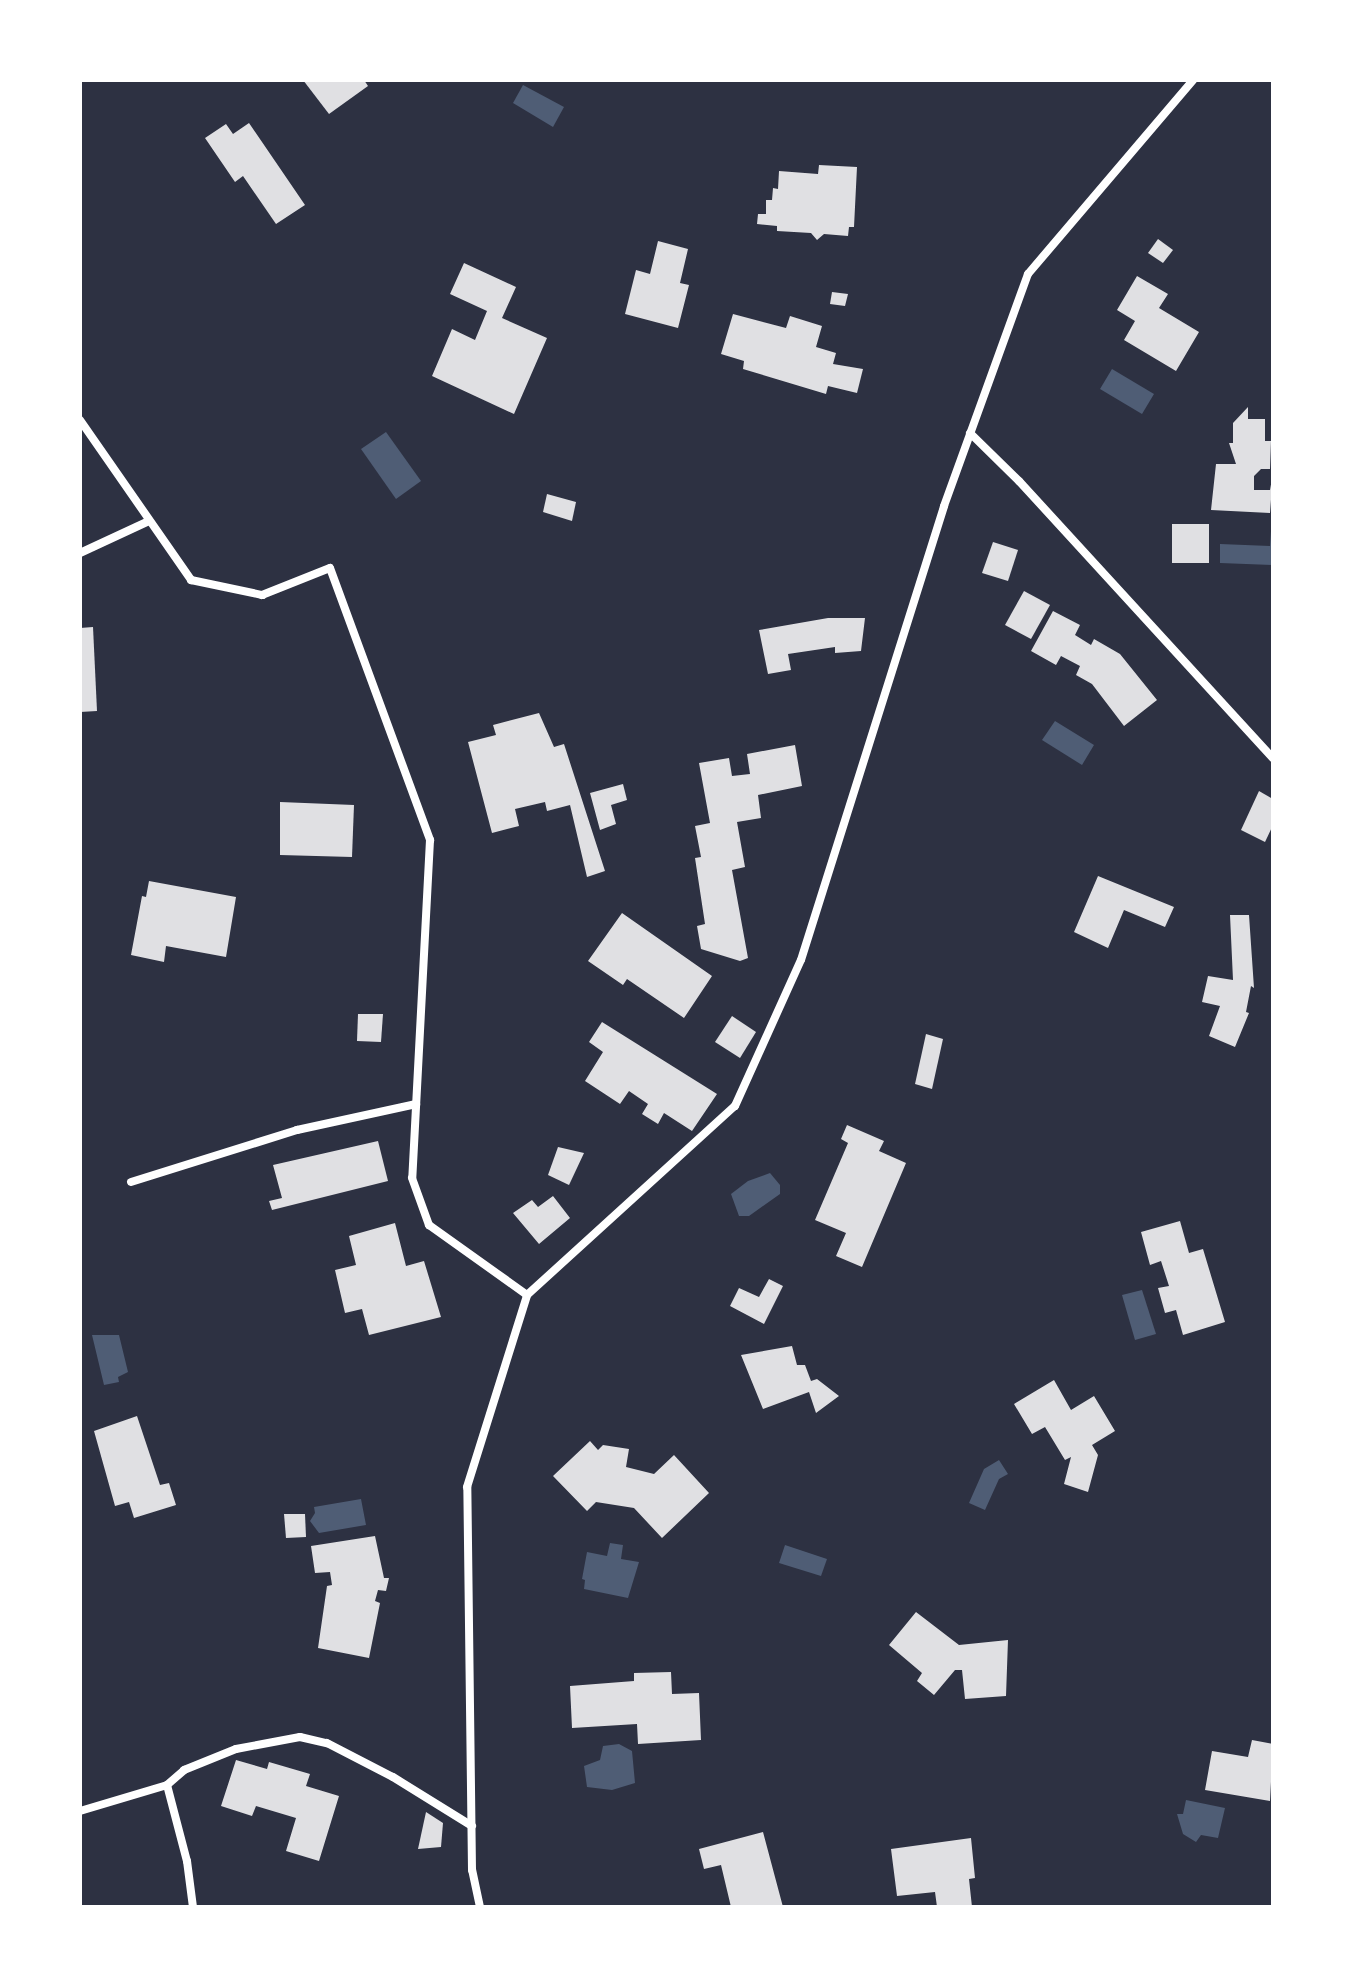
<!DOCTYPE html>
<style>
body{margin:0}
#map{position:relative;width:1353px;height:1987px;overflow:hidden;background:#2d3142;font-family:Manrope,sans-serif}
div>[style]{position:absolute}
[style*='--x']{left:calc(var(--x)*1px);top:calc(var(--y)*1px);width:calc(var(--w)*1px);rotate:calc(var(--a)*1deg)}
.water>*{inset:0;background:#4f5d75}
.building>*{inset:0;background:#e0e0e3}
.minor>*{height:8px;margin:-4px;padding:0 4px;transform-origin:4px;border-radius:4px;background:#fff}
span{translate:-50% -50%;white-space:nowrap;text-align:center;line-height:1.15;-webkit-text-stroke:8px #fff;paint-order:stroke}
.frame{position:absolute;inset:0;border:82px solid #fff;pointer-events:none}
</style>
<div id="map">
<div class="water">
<div style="clip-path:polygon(523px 85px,564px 107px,553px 127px,513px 103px)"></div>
<div style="clip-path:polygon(1112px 369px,1154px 394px,1142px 414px,1100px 389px)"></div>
<div style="clip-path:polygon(386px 432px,421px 481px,396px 499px,361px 449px)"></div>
<div style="clip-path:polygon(1271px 531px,1273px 565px,1220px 563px,1220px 544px,1270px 546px)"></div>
<div style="clip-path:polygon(1055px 721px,1094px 745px,1082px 765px,1042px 740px)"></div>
<div style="clip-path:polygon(770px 1173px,780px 1185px,780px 1194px,749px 1216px,739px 1216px,731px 1194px,748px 1181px)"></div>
<div style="clip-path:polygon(1142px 1290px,1156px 1334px,1135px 1340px,1122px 1295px)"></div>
<div style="clip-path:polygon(92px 1335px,119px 1335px,128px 1372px,118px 1377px,119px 1382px,104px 1385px)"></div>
<div style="clip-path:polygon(999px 1460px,1008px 1474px,999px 1479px,985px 1510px,969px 1503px,984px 1469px)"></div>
<div style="clip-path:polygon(361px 1499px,366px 1525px,319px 1533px,310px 1521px,315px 1513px,314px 1507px)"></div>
<div style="clip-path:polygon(610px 1543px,623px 1545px,621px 1559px,639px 1562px,628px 1598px,584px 1589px,585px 1580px,582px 1579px,587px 1552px,607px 1556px)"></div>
<div style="clip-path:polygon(785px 1545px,827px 1559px,821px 1576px,779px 1563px)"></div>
<div style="clip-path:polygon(619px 1744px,632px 1751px,635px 1783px,612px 1790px,587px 1787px,584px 1766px,600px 1760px,603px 1746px)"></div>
<div style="clip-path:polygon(1186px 1800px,1225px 1808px,1218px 1838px,1201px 1835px,1196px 1842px,1183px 1834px,1177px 1814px,1183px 1814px)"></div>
</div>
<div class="building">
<div style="clip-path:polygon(303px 80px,364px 80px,368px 86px,329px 114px)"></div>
<div style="clip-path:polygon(249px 123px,305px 205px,276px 224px,243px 176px,235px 182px,205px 138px,226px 124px,233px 134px)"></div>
<div style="clip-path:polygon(819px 165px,857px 167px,854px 227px,849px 227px,848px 236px,824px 234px,817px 240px,811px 233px,777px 231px,777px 226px,757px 224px,758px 214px,766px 214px,766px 200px,772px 200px,773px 188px,778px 189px,779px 171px,818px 174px)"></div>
<div style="clip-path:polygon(1158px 239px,1173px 250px,1163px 263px,1148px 253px)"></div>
<div style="clip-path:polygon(658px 241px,688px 249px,680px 283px,689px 285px,678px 328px,625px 314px,636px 270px,650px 274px)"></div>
<div style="clip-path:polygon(464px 263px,516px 287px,502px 318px,547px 338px,514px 414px,432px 376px,452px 329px,475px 340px,487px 311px,450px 294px)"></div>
<div style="clip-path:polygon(1137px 276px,1168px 294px,1159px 308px,1199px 332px,1176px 371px,1124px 340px,1135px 321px,1117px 310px)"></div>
<div style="clip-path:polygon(832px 292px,848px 294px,845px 306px,830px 304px)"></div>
<div style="clip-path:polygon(733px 314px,786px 328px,790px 316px,822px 326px,816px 347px,836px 353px,833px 364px,863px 369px,857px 393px,828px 386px,826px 394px,743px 369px,744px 361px,721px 354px)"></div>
<div style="clip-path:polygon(1248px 407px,1248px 419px,1265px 419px,1265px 441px,1271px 441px,1270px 469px,1261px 469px,1254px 476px,1254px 490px,1270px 490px,1273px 473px,1270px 513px,1211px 510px,1216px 464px,1236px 464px,1229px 443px,1233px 443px,1233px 423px)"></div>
<div style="clip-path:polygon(547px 494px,576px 502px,572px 521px,543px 512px)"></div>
<div style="clip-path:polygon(1172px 524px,1209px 524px,1209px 563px,1172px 563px)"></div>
<div style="clip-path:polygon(993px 542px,1018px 550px,1008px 581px,982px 573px)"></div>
<div style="clip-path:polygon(1024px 591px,1050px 605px,1031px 639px,1005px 625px)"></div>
<div style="clip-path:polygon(1053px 611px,1080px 625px,1075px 635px,1091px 645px,1094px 639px,1120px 654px,1157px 700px,1124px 726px,1092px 684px,1076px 675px,1080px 666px,1061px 656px,1056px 665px,1031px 651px)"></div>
<div style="clip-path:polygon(828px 618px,865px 618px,861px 651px,835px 653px,835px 647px,788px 654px,791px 670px,768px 674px,759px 630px)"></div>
<div style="clip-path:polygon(93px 627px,97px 711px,80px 712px,80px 628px)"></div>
<div style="clip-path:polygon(539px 713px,554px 747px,564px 744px,605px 871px,587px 877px,570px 805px,547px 811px,545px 802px,515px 809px,519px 826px,492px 833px,468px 742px,496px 735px,493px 725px)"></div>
<div style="clip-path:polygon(795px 745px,802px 786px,758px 795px,761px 818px,737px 822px,745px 867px,732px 870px,748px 958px,740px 961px,701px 949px,697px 926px,705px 924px,695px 858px,701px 857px,695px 826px,710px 823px,699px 763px,729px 758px,732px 776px,750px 774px,747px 754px)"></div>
<div style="clip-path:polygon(623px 784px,627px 800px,611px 805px,616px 824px,600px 830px,590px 793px)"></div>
<div style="clip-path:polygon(1259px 791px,1273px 799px,1273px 825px,1265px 842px,1241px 830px)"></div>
<div style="clip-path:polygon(280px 802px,354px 805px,352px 857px,280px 855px)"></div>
<div style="clip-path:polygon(1098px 876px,1174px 907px,1165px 927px,1124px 910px,1108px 948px,1074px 932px)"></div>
<div style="clip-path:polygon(149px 881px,236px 897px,226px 957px,166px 946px,164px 962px,131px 955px,142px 896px,146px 897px)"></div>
<div style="clip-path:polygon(622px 913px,712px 976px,684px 1018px,627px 979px,623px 985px,588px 961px)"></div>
<div style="clip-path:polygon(1230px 915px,1249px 915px,1254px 988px,1251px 986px,1246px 1012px,1249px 1013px,1235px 1047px,1209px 1036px,1220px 1006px,1202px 1002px,1208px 976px,1233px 980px)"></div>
<div style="clip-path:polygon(358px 1014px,383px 1014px,381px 1042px,357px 1041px)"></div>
<div style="clip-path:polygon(732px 1016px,756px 1032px,740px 1058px,715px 1042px)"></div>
<div style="clip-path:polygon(602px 1022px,717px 1094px,692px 1131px,664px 1113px,658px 1124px,642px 1114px,648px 1104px,629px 1091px,620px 1104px,585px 1081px,603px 1052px,589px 1042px)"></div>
<div style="clip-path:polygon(926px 1034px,943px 1039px,932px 1089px,915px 1084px)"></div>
<div style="clip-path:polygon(847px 1125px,884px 1141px,879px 1151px,906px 1163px,862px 1267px,836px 1256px,846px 1233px,815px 1220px,848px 1143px,841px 1139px)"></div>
<div style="clip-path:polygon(378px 1141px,388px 1181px,272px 1210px,269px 1201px,282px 1198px,273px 1165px)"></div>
<div style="clip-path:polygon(558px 1147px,584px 1153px,569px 1185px,548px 1175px)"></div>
<div style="clip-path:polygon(553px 1196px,570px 1218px,539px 1244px,513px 1213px,532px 1200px,538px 1207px)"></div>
<div style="clip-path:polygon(1180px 1221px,1189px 1253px,1203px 1249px,1225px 1322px,1183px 1335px,1176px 1310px,1165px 1313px,1158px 1288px,1169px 1286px,1161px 1261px,1150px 1265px,1141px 1232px)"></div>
<div style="clip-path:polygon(395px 1223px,406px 1266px,424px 1261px,441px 1317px,369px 1335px,362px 1309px,345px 1313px,335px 1270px,356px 1265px,349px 1236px)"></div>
<div style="clip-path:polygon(769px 1279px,783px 1286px,764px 1324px,730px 1306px,739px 1288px,759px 1297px)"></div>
<div style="clip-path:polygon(792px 1346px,797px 1365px,805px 1365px,811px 1381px,817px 1379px,839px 1396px,816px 1413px,809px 1392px,763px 1409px,741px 1355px)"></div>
<div style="clip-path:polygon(1054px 1380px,1071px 1410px,1094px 1396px,1115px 1431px,1092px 1445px,1098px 1455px,1088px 1492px,1064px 1484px,1071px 1457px,1065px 1460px,1045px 1427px,1032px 1434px,1014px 1404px)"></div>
<div style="clip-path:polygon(137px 1416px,160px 1485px,169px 1483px,176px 1505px,134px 1518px,129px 1502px,115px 1506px,94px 1431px)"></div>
<div style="clip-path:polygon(590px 1441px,598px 1450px,603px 1445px,629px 1449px,626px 1467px,654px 1474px,674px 1455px,709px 1493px,662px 1538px,634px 1508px,596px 1502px,587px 1511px,553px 1476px)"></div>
<div style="clip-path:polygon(284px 1514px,305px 1514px,306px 1537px,286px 1538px)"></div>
<div style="clip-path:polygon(375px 1536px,384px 1578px,389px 1578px,386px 1591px,378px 1590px,375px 1601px,380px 1603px,369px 1658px,318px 1648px,327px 1586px,332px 1585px,330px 1572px,315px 1573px,311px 1546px)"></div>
<div style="clip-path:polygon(916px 1612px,959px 1645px,1008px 1640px,1006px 1696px,965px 1699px,962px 1670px,955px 1670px,934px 1695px,917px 1681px,922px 1673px,889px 1645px)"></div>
<div style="clip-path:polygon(671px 1672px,672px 1694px,699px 1693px,701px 1740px,638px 1744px,637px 1724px,572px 1728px,570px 1686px,634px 1681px,634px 1673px)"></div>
<div style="clip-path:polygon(1252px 1740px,1273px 1744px,1270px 1801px,1205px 1790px,1212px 1751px,1248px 1757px)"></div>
<div style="clip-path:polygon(236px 1760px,267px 1769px,269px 1762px,310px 1774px,306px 1786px,339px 1796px,319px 1861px,286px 1851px,296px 1818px,256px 1806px,252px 1816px,221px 1806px)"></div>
<div style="clip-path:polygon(426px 1812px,443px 1823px,441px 1847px,418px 1849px)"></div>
<div style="clip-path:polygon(763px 1832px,783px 1907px,731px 1907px,721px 1865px,704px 1869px,699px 1849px)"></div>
<div style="clip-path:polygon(971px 1838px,975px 1878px,969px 1879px,972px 1907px,937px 1907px,935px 1892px,897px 1896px,891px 1849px)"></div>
</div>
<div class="minor">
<div style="--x:80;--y:420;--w:195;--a:55.2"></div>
<div style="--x:191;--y:580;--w:73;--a:11.9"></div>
<div style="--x:262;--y:595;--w:73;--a:-21.7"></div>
<div style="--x:330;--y:568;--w:290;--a:69.8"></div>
<div style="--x:430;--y:840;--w:338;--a:93"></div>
<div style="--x:412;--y:1178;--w:50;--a:70.1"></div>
<div style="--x:429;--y:1225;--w:120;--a:35.5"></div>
<div style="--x:970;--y:433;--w:69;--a:44.4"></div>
<div style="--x:1019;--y:481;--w:376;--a:47.5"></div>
<div style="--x:80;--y:553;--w:76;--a:-24.9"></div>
<div style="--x:131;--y:1182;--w:174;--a:-17.4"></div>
<div style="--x:297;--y:1130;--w:122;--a:-12.3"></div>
<div style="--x:167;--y:1785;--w:23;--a:-41"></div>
<div style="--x:184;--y:1770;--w:56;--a:-22"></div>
<div style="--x:236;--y:1749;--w:65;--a:-10.6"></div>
<div style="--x:300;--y:1737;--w:28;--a:13"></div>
<div style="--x:327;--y:1743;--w:74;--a:27.3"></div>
<div style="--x:393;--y:1777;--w:93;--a:31.8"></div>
<div style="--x:80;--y:1811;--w:91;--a:-16.6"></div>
<div style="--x:167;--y:1785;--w:79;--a:75.3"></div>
<div style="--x:187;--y:1861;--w:46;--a:82.6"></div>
<div style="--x:480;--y:1907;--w:38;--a:-102"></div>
<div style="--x:472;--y:1870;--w:383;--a:-90.7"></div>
<div style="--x:467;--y:1487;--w:201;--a:-72.6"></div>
<div style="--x:527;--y:1295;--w:281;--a:-42.3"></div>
<div style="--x:735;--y:1106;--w:160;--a:-65.7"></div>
<div style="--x:801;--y:960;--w:476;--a:-72.5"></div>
<div style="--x:944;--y:506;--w:247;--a:-70.1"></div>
<div style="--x:1028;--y:274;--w:255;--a:-49.6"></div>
</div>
<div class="frame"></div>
</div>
